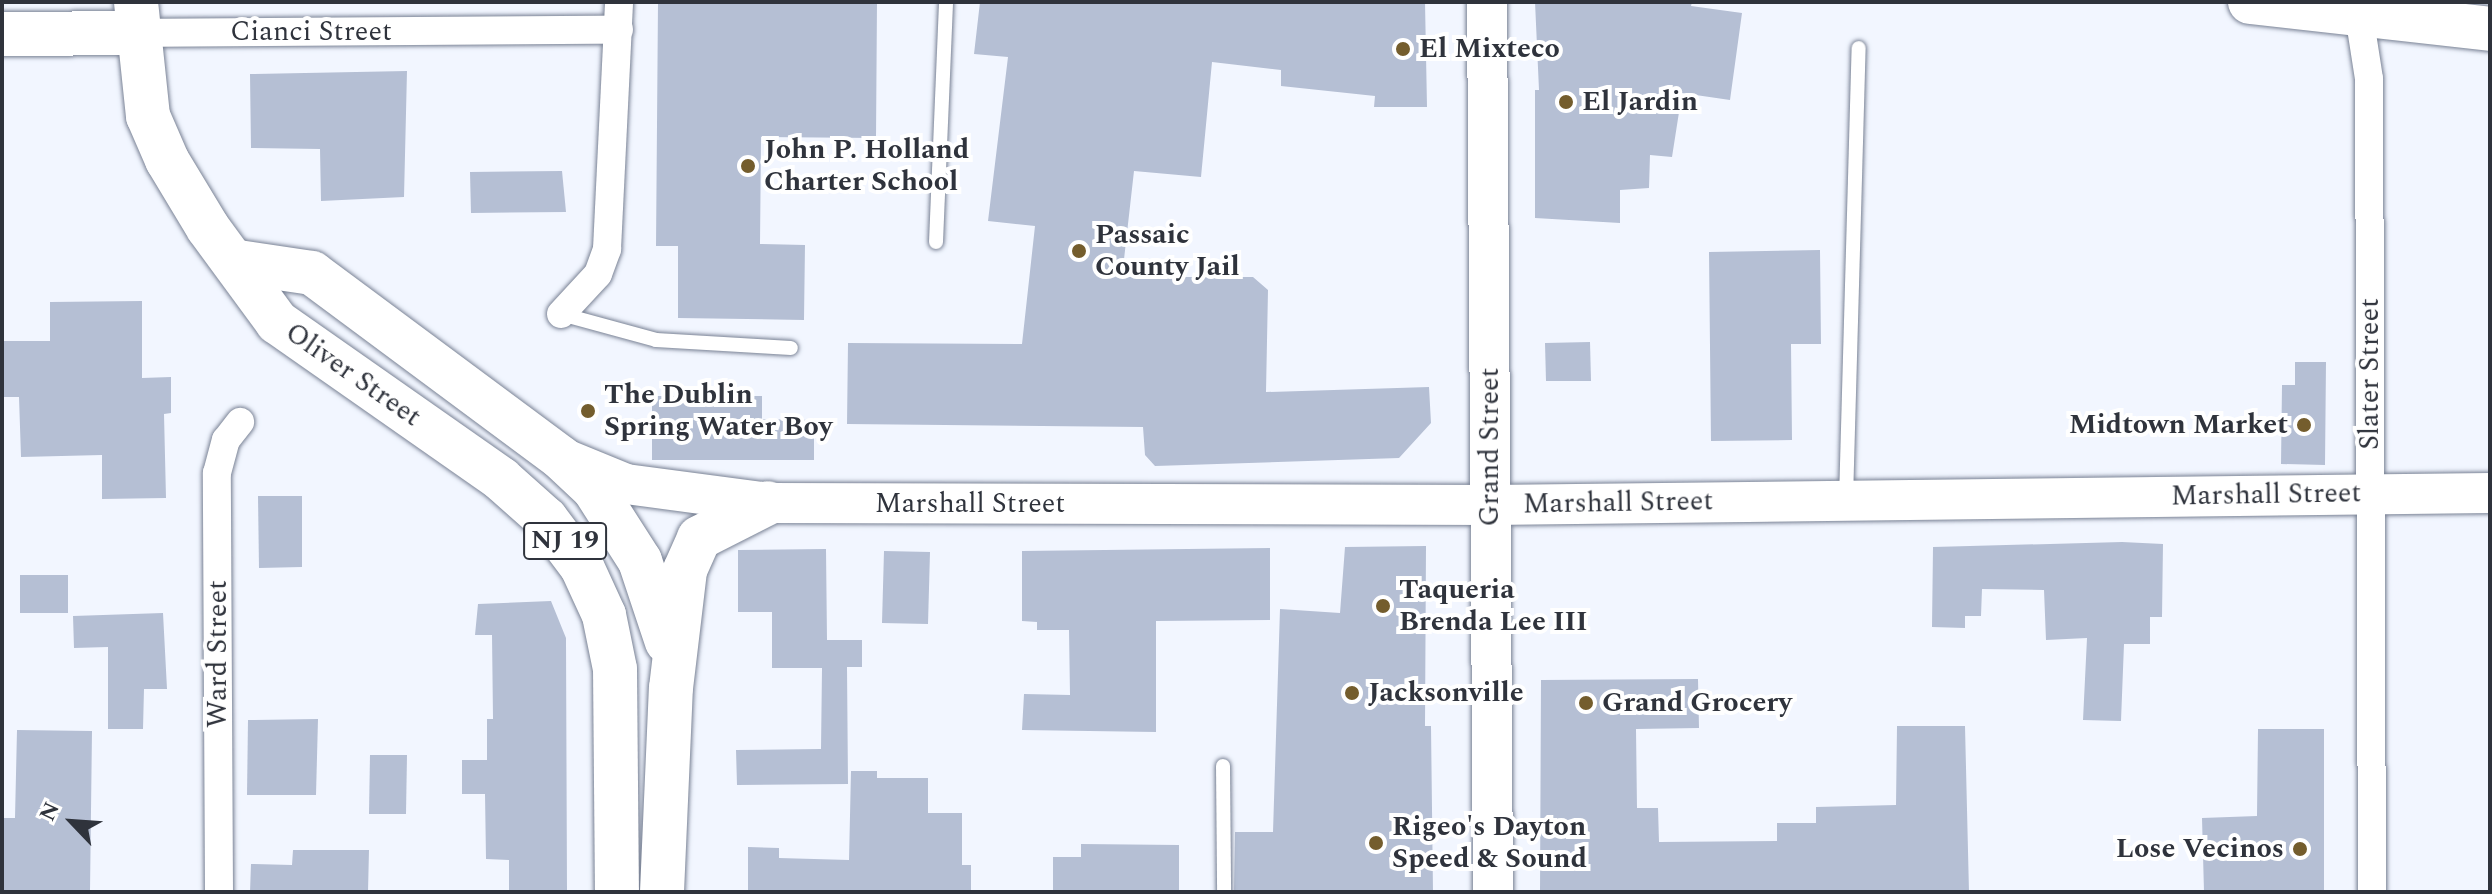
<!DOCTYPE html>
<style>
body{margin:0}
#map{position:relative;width:2492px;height:894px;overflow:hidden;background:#f2f6ff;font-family:Spectral,serif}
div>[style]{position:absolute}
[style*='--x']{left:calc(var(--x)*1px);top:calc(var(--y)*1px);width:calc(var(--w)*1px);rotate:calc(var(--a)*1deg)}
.building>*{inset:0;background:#b5bfd4}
.roads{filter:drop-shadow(0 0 2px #798295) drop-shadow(0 0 2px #798295)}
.lane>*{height:14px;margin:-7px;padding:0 7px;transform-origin:7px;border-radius:7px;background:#fff}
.street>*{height:28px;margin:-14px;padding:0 14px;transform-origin:14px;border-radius:14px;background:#fff}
.secondary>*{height:40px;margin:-20px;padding:0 20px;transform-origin:20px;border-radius:20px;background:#fff}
.primary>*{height:44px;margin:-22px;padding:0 22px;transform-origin:22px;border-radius:22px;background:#fff}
.highway>*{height:44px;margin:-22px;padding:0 22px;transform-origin:22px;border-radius:22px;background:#fff}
.dots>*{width:22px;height:22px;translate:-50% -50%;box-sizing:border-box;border:4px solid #fff;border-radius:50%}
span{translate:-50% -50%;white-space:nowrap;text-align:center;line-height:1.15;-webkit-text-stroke:8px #fff;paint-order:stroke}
.shield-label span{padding:2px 6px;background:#fff;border:2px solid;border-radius:6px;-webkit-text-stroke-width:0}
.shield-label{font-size:26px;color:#2f333c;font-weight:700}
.street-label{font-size:28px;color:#2f333c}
.poi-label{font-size:28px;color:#2f333c;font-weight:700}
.left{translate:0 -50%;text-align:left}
.right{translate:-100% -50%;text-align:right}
.frame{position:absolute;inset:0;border:4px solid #2f333c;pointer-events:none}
.north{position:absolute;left:32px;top:782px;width:80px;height:80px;-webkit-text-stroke:6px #fff;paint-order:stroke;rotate:295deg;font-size:22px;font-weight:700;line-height:32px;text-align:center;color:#2f333c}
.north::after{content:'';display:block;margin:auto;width:28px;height:36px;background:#2f333c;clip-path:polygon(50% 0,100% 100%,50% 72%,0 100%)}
</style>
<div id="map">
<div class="building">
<div style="clip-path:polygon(658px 2px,877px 2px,876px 138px,761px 137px,760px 244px,805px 245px,804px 320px,678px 318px,678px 246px,656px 246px)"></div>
<div style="clip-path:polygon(980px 2px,1425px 2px,1427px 107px,1374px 107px,1375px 96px,1281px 86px,1281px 70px,1212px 62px,1201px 177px,1134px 171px,1122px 277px,1253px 277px,1268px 290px,1266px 392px,1429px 387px,1431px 423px,1399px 458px,1155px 466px,1145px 455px,1143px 427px,847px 424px,848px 343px,1022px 344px,1035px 226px,988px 221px,1008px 57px,974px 54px)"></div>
<div style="clip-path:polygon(1535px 2px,1692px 2px,1691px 6px,1742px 13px,1730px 100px,1682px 93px,1672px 157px,1650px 155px,1649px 188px,1620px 190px,1620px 223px,1535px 218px,1535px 90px,1539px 90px)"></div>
<div style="clip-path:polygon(407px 71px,404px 197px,321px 201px,320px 149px,251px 148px,250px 74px)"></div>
<div style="clip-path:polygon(562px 171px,566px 212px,471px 213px,470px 172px)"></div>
<div style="clip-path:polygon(1820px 250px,1821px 344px,1791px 344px,1792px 440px,1711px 441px,1709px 252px)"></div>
<div style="clip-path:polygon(142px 301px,142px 378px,171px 377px,171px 413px,164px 414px,166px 498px,102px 499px,102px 455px,21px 457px,19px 397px,2px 397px,2px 341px,50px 341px,50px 302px)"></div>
<div style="clip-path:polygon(1590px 342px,1591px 381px,1546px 381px,1545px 343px)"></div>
<div style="clip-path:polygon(2295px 362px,2326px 362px,2325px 465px,2281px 464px,2282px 385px,2295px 385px)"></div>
<div style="clip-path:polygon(652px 396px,762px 396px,762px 419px,814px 420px,814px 460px,652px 460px)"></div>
<div style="clip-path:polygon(258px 496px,302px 496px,302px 567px,259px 568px)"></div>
<div style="clip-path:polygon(2122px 542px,2163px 544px,2162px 617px,2150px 617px,2150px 644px,2124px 644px,2121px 721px,2083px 720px,2087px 638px,2046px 640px,2044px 590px,1982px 589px,1981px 616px,1965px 616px,1965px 628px,1932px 627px,1933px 547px)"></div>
<div style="clip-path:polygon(1426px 546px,1425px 726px,1431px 726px,1433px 892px,1234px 892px,1235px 832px,1273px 832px,1280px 609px,1340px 613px,1345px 547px)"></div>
<div style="clip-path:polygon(1270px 548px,1270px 620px,1156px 621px,1156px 732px,1022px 730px,1024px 694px,1070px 695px,1069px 630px,1037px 630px,1037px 622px,1022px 621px,1022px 551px)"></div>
<div style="clip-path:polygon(826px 549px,827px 640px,862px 640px,862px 667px,847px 667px,848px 784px,737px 785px,736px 750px,821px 749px,822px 668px,772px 668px,772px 612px,738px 612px,738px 550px)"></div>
<div style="clip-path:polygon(884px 551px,930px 552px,928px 624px,882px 623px)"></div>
<div style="clip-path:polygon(20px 575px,68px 575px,68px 613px,20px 613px)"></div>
<div style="clip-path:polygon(551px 601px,566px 638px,567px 892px,509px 892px,509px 860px,486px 859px,485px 794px,462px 794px,462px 760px,487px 760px,487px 719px,493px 719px,492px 635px,475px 635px,478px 604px)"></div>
<div style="clip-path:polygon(163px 613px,167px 689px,144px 689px,143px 729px,108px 729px,108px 647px,74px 648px,73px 616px)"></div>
<div style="clip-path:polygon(1698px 679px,1699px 728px,1636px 729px,1637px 808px,1658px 808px,1659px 842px,1777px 841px,1777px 823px,1816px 823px,1816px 807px,1896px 805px,1897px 726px,1965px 726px,1969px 892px,1540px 892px,1541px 680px)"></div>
<div style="clip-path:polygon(318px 719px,316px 795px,247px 795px,248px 720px)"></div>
<div style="clip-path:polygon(2258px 729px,2324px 729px,2324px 892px,2204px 892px,2202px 818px,2257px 816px)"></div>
<div style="clip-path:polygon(17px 730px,92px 731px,90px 892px,2px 892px,2px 818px,15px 818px)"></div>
<div style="clip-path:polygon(370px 755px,407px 755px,406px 814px,369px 814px)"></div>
<div style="clip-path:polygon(851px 771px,877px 771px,877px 778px,928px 778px,928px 813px,962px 813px,962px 865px,971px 865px,971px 892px,748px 892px,748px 847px,779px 848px,779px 858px,849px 860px)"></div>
<div style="clip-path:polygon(1081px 844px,1179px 845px,1179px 892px,1053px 892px,1053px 857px,1081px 857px)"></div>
<div style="clip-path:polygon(293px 850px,369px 850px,368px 892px,250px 892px,251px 864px,292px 865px)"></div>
</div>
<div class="roads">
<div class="lane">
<div style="--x:936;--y:242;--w:240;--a:-87.6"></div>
<div style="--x:561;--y:314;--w:98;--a:15.3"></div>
<div style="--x:656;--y:340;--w:135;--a:3.4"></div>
<div style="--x:1846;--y:500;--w:452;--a:-88.4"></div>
<div style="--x:1223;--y:766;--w:126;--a:89.5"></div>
</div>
<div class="street">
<div style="--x:2357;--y:2;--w:78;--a:81.1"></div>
<div style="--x:2369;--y:79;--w:813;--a:89.79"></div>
<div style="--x:135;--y:33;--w:484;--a:-0.4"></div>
<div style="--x:561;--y:314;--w:54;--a:-47.2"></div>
<div style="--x:598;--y:274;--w:27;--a:-70"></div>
<div style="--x:607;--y:249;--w:247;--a:-87.2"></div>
<div style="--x:219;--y:892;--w:419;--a:-90.3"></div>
<div style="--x:217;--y:473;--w:34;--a:-75"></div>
<div style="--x:226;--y:440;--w:23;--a:-52"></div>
</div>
<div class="secondary">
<div style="--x:1487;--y:2;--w:890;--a:89.61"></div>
<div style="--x:565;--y:459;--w:66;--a:22.3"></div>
<div style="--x:626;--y:484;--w:143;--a:7.6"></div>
<div style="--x:768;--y:503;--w:722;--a:0.16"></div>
<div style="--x:1490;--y:505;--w:1000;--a:-0.69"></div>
</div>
<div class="primary">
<div style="--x:136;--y:2;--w:115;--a:84"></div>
<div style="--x:148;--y:116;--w:48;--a:66.6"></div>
<div style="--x:167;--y:160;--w:79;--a:58.9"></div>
<div style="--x:208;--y:228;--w:117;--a:53.7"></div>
<div style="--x:277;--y:322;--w:274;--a:35"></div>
<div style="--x:501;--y:479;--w:60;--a:41.6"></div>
<div style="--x:546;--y:519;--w:60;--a:53.1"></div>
<div style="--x:582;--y:567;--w:53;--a:65.4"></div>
<div style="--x:604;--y:615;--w:55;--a:78.5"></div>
<div style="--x:615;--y:669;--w:223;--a:89.5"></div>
<div style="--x:2250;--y:2;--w:242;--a:6.4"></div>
<div style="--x:2;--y:34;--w:133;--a:-0.4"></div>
<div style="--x:238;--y:262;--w:75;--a:8.5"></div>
<div style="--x:312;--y:273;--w:310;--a:36.6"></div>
<div style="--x:561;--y:458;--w:45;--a:43.2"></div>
<div style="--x:594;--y:489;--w:85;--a:57.4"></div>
</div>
<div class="highway">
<div style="--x:640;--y:561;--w:85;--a:71.6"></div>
<div style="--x:662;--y:892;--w:204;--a:-87.5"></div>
<div style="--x:671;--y:688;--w:119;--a:-83.2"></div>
<div style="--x:685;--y:570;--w:35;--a:-66"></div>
<div style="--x:699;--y:538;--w:77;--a:-26.9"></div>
</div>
</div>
<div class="dots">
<div style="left:1403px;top:49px;background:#745d2d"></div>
<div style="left:1566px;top:102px;background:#745d2d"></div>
<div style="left:748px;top:166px;background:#745d2d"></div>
<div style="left:1079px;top:251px;background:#745d2d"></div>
<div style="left:588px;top:411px;background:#745d2d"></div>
<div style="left:2304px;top:425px;background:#745d2d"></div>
<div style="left:1383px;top:606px;background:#745d2d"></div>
<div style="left:1352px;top:693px;background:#745d2d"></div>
<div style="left:1586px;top:703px;background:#745d2d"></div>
<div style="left:1376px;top:843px;background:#745d2d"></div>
<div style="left:2300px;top:849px;background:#745d2d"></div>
</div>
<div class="shield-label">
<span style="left:565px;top:541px">NJ 19</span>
</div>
<div class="street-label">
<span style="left:311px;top:32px">Cianci Street</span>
<span style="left:2370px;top:374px;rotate:-90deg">Slater Street</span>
<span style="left:353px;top:375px;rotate:35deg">Oliver Street</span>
<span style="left:1490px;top:447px;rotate:-90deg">Grand Street</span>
<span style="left:2266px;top:495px;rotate:-1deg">Marshall Street</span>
<span style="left:1618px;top:503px;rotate:-1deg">Marshall Street</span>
<span style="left:970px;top:504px">Marshall Street</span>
<span style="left:218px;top:654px;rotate:-90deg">Ward Street</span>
</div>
<div class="poi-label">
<span class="left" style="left:1419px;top:49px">El Mixteco</span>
<span class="left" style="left:1582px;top:102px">El Jardin</span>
<span class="left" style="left:764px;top:166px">John P. Holland<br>Charter School</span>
<span class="left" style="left:1095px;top:251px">Passaic<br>County Jail</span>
<span class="left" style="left:604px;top:411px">The Dublin<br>Spring Water Boy</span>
<span class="right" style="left:2288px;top:425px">Midtown Market</span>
<span class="left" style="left:1399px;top:606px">Taqueria<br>Brenda Lee III</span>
<span class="left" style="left:1368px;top:693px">Jacksonville</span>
<span class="left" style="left:1602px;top:703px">Grand Grocery</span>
<span class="left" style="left:1392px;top:843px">Rigeo's Dayton<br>Speed &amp; Sound</span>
<span class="right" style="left:2284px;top:849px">Lose Vecinos</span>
</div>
<div class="frame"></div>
<div class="north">N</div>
</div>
